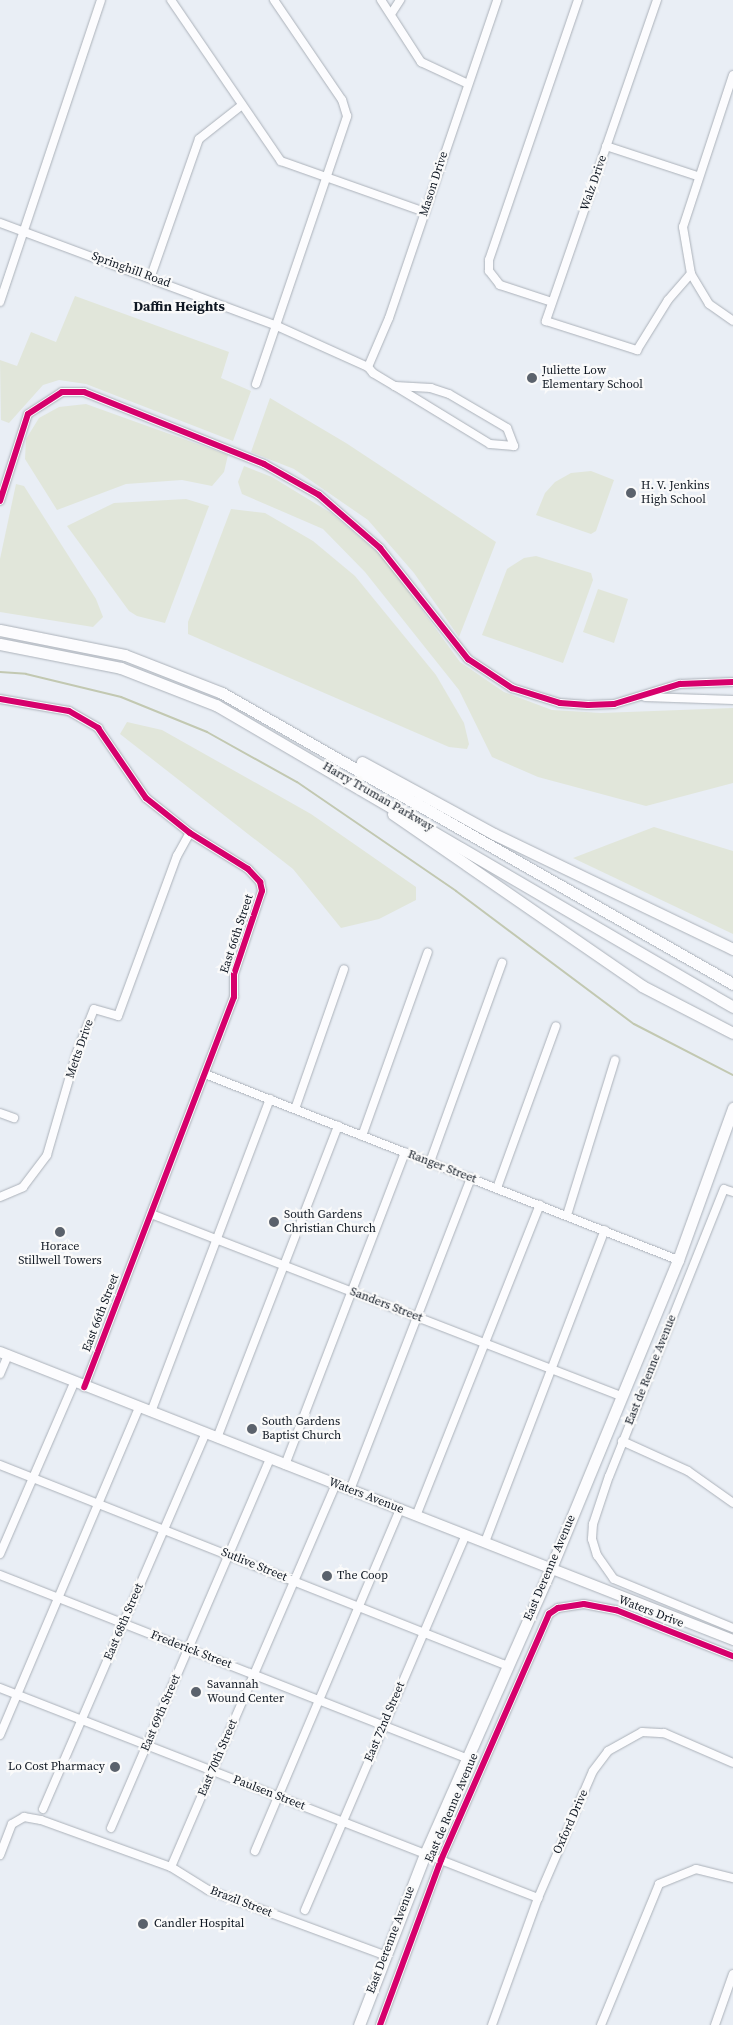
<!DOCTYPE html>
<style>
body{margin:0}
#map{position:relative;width:733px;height:2025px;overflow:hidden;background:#e9eef5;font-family:"Source Serif 4",serif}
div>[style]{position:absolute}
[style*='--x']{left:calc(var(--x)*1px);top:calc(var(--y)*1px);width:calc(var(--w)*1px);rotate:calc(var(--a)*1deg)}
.green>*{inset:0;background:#e1e6da}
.stream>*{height:2px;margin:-1px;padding:0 1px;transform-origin:1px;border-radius:1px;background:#c2c8b1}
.roads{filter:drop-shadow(0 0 1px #abb1b9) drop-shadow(0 0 1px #abb1b9)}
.minor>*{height:8px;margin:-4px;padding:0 4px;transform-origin:4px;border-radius:4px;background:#fcfcfe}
.major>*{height:10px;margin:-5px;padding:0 5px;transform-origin:5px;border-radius:5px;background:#fcfcfe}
.highway>*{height:11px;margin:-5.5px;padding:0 5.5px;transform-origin:5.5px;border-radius:5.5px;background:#fcfcfe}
.cycleway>*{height:6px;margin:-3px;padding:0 3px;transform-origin:3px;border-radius:3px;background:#d6006c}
.dots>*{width:14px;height:14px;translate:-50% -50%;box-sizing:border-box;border:2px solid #fafafa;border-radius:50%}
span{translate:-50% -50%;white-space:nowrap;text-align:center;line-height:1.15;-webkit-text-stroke:4.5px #fafafa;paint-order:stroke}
.street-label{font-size:12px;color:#0f1722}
.poi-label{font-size:12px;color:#0f1722}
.left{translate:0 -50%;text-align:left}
.right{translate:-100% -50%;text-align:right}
.neighbourhood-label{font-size:14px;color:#0f1722;font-weight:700}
</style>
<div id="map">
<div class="green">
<div style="clip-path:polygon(75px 296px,229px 352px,221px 378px,251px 391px,233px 441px,86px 384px,59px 380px,43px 385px,9px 423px,1px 420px,0 360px,17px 366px,31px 332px,56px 342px)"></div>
<div style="clip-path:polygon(270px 398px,346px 443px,496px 542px,459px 637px,414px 573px,368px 520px,294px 469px,251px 452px)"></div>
<div style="clip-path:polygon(86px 404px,228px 455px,224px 472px,212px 486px,182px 480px,126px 484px,57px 510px,25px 459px,26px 439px,39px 418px,59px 407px)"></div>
<div style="clip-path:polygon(244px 466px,272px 477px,331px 513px,384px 558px,460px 662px,504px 692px,552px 710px,601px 713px,733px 708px,733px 783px,646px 806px,538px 777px,492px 757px,459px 690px,365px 572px,323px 529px,242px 494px,238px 482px)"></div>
<div style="clip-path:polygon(591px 471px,614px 480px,596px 531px,591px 534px,536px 515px,545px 493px,555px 482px,571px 473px)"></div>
<div style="clip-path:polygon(16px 484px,24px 486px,96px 599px,103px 617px,93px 627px,0 612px,0 559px)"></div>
<div style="clip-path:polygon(186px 499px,209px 506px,165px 623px,137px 616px,129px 611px,67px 526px,114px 503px)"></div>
<div style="clip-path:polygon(231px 509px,265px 513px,313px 541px,355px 576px,436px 675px,464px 723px,469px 744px,467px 749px,449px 747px,188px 634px,188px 622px)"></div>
<div style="clip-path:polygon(536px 556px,591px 573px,593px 580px,563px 663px,482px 635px,507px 569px,524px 558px)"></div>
<div style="clip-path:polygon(598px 589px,628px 599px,614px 643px,583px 632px)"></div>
<div style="clip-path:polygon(127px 722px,162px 730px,311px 814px,416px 887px,416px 900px,379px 919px,341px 928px,293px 869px,120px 734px)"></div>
<div style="clip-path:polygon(654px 827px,733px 851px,733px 934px,573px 858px)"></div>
</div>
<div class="stream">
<div style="--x:0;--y:672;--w:26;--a:4"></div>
<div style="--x:26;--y:674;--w:98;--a:13.6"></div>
<div style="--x:121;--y:697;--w:93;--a:22.1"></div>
<div style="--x:207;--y:732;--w:103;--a:29.1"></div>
<div style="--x:297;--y:782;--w:193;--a:34.4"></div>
<div style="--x:456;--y:891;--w:222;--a:36.8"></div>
<div style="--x:634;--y:1024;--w:111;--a:27.3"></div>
</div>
<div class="roads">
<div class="minor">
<div style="--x:171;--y:0;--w:195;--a:55.7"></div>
<div style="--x:281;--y:161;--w:153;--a:19.5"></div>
<div style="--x:381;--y:0;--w:74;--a:57.2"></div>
<div style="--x:421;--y:62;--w:50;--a:25"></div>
<div style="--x:657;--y:0;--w:340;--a:109.1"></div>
<div style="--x:546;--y:321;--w:96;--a:17.7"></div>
<div style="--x:637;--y:350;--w:59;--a:-58.2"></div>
<div style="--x:668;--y:300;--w:35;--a:-49"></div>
<div style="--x:391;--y:14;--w:17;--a:-57"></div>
<div style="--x:733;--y:75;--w:160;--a:108.2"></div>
<div style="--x:683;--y:227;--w:48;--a:80.3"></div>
<div style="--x:691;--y:274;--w:35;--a:59"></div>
<div style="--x:709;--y:304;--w:29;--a:35"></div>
<div style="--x:606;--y:146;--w:96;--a:18.2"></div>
<div style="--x:0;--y:223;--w:296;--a:20.4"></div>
<div style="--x:277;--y:326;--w:100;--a:24.3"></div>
<div style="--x:368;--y:367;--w:8;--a:50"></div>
<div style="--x:373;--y:373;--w:26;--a:31"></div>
<div style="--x:395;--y:386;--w:111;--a:31.4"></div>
<div style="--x:490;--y:444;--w:24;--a:5"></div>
<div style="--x:514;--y:446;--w:19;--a:-111"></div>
<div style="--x:507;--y:428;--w:67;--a:-149.6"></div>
<div style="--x:449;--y:394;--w:19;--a:-162"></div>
<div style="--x:431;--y:388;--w:36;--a:-177"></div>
<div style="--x:151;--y:276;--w:145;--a:-70.7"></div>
<div style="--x:199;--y:139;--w:53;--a:-38.2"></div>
<div style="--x:0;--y:302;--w:318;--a:-71.5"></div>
<div style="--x:552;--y:302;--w:55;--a:-161.9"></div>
<div style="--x:500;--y:285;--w:18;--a:-128"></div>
<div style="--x:489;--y:271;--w:11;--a:-90"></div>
<div style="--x:489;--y:260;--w:275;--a:-71.1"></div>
<div style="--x:368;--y:367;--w:53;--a:-66.8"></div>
<div style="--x:389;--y:318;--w:336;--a:-71.2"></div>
<div style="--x:256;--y:384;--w:283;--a:-71.2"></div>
<div style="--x:347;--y:116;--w:17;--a:-107"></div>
<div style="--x:342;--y:100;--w:121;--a:-124.2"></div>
<div style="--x:0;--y:501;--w:91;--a:-72.2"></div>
<div style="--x:28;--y:414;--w:40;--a:-32.9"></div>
<div style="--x:62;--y:392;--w:22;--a:0"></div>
<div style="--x:84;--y:392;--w:194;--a:21.8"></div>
<div style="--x:264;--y:464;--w:63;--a:29.4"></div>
<div style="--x:319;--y:495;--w:81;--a:41"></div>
<div style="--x:380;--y:548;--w:142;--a:51.6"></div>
<div style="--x:468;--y:659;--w:53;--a:33.4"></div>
<div style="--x:512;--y:688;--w:50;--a:17.4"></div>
<div style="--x:560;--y:703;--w:28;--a:4"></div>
<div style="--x:588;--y:705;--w:26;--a:-2"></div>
<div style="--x:614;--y:704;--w:69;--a:-16.9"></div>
<div style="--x:680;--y:684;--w:53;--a:-2.2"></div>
<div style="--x:645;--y:697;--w:88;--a:2"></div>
<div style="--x:0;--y:699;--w:70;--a:9.9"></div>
<div style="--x:69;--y:711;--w:34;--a:30"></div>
<div style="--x:98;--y:728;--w:85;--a:55.6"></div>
<div style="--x:146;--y:798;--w:56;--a:38.5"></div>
<div style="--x:190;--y:833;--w:68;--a:31.8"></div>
<div style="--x:248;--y:869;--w:18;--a:47"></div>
<div style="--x:260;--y:882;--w:9;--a:77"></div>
<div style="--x:262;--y:891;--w:88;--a:108.6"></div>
<div style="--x:234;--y:974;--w:23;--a:90"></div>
<div style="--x:234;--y:997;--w:418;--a:111"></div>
<div style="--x:205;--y:1074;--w:508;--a:21.47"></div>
<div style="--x:295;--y:1109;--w:148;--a:-70.7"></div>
<div style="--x:0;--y:1113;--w:15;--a:20"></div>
<div style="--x:362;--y:1136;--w:195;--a:-70.3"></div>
<div style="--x:430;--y:1162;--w:212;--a:-70.1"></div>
<div style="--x:497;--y:1188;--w:172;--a:-70"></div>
<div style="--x:733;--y:1192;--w:9;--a:-162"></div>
<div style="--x:724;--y:1189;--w:309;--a:111.8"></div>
<div style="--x:609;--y:1476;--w:51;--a:108.4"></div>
<div style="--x:593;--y:1524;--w:15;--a:94"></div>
<div style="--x:592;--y:1539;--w:17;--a:73"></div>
<div style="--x:597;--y:1555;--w:29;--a:55"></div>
<div style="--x:614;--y:1579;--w:129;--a:22.4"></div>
<div style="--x:0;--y:1197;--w:25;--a:-23"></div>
<div style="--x:23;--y:1187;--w:40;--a:-53"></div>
<div style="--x:47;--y:1155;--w:107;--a:-73.8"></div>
<div style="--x:77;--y:1052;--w:46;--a:-68.4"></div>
<div style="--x:94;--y:1009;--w:25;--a:16"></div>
<div style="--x:118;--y:1016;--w:171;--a:-69.8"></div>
<div style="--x:177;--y:856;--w:26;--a:-61"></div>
<div style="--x:151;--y:1214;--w:504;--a:21.17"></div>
<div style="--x:567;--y:1215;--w:162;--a:-72.8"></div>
<div style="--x:0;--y:1374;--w:21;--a:-67"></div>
<div style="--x:151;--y:1412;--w:335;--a:-69.2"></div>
<div style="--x:217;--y:1438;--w:335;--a:-68.8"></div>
<div style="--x:622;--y:1441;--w:72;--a:24.4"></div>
<div style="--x:688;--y:1471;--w:55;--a:35.4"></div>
<div style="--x:0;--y:1465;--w:546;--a:21.59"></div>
<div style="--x:285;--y:1465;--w:335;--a:-69"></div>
<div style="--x:350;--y:1490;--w:335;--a:-68.8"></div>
<div style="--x:416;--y:1516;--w:335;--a:-68.3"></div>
<div style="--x:485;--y:1542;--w:334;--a:-69"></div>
<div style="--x:0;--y:1554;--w:186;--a:-66.6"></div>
<div style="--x:0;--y:1575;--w:501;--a:21.44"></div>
<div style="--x:0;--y:1688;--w:578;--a:21.32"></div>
<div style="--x:0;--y:1735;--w:355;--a:-67"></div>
<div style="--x:43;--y:1809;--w:408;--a:-66.6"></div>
<div style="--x:111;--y:1828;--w:402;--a:-66.7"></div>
<div style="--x:255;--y:1851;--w:371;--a:-67"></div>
<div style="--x:0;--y:1855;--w:33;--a:-69"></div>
<div style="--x:12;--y:1824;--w:14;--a:-30"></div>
<div style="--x:24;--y:1817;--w:17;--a:10"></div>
<div style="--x:41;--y:1820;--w:138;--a:19.9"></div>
<div style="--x:171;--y:1867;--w:44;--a:31.9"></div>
<div style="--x:208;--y:1890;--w:188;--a:20.3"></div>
<div style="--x:171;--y:1867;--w:417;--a:-66.7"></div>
<div style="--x:305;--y:1910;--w:408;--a:-66.8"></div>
<div style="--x:380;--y:2025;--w:176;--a:-69.7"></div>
<div style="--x:441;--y:1860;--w:269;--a:-66.3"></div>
<div style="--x:549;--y:1614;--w:11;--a:-34"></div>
<div style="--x:558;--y:1608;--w:26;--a:-9"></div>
<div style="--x:584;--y:1604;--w:33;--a:11"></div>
<div style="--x:616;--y:1610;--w:126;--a:21.5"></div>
<div style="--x:492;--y:2025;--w:135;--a:-70.1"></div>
<div style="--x:538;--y:1898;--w:138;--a:-66.6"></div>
<div style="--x:593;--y:1771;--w:25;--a:-53"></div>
<div style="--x:608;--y:1751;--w:39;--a:-29"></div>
<div style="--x:642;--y:1732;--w:22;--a:3"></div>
<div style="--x:664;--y:1733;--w:75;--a:23.5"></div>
<div style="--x:601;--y:2025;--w:152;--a:-67.6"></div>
<div style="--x:659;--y:1884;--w:40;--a:-22"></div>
<div style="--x:696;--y:1869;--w:38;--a:14"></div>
<div style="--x:715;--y:2025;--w:54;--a:-70.6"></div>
</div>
<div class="major">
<div style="--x:0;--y:1352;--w:788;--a:21.45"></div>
</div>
<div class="highway">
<div style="--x:0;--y:630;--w:127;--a:11.3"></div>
<div style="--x:125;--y:655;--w:104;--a:21.4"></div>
<div style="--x:222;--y:693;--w:588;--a:29.66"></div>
<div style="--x:0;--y:644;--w:123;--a:11.2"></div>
<div style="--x:121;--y:668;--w:102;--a:21.3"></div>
<div style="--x:216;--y:705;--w:599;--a:30.29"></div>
<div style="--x:362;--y:762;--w:150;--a:28.6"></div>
<div style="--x:494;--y:834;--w:265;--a:25.7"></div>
<div style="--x:393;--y:814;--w:303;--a:34.6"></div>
<div style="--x:642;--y:986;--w:102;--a:27.3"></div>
<div style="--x:359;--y:2025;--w:183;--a:-68.9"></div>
<div style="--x:425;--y:1854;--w:313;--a:-66.2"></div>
<div style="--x:551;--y:1568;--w:333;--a:-67.6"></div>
<div style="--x:678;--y:1260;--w:162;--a:-70.1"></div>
</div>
</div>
<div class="cycleway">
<div style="--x:0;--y:501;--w:91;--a:-72.2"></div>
<div style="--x:28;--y:414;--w:40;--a:-32.9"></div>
<div style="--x:62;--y:392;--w:22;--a:0"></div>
<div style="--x:84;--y:392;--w:194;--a:21.8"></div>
<div style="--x:264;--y:464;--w:63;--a:29.4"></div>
<div style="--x:319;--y:495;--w:81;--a:41"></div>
<div style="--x:380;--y:548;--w:142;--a:51.6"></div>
<div style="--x:468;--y:659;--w:53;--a:33.4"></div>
<div style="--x:512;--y:688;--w:50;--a:17.4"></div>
<div style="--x:560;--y:703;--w:28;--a:4"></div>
<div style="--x:588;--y:705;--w:26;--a:-2"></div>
<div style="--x:614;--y:704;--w:69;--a:-16.9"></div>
<div style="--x:680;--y:684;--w:53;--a:-2.2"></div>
<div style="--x:0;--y:699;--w:70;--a:9.9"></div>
<div style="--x:69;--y:711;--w:34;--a:30"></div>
<div style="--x:98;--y:728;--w:85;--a:55.6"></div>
<div style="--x:146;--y:798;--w:56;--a:38.5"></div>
<div style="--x:190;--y:833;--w:68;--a:31.8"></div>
<div style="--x:248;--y:869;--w:18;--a:47"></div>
<div style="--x:260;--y:882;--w:9;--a:77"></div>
<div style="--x:262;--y:891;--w:88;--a:108.6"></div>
<div style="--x:234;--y:974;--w:23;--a:90"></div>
<div style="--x:234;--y:997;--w:418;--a:111"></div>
<div style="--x:380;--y:2025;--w:176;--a:-69.7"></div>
<div style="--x:441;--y:1860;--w:269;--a:-66.3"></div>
<div style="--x:549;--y:1614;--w:11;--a:-34"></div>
<div style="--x:558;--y:1608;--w:26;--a:-9"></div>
<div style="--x:584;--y:1604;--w:33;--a:11"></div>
<div style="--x:616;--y:1610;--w:126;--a:21.5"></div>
</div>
<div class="dots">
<div style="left:532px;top:378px;background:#5b626c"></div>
<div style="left:631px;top:493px;background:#5b626c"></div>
<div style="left:274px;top:1222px;background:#5b626c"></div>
<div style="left:60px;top:1232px;background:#5b626c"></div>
<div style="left:252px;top:1429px;background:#5b626c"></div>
<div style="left:327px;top:1576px;background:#5b626c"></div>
<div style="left:196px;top:1692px;background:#5b626c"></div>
<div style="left:115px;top:1767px;background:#5b626c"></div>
<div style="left:143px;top:1924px;background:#5b626c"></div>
</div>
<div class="street-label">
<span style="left:594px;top:183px;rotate:-71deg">Walz Drive</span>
<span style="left:434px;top:184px;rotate:-72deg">Mason Drive</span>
<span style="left:131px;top:270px;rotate:20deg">Springhill Road</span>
<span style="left:378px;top:797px;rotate:30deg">Harry Truman Parkway</span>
<span style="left:237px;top:934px;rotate:-72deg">East 66th Street</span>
<span style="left:80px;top:1049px;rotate:-71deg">Metts Drive</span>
<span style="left:442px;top:1167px;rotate:21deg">Ranger Street</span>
<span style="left:386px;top:1305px;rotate:21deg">Sanders Street</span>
<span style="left:101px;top:1313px;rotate:-69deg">East 66th Street</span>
<span style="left:651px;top:1370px;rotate:-68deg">East de Renne Avenue</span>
<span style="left:366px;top:1496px;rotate:21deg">Waters Avenue</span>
<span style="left:254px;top:1565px;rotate:22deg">Sutlive Street</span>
<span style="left:550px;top:1568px;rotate:-67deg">East Derenne Avenue</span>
<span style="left:651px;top:1612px;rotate:21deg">Waters Drive</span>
<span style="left:124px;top:1622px;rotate:-67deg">East 68th Street</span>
<span style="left:191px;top:1650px;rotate:21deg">Frederick Street</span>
<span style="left:161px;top:1713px;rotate:-67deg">East 69th Street</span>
<span style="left:385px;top:1722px;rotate:-67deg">East 72nd Street</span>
<span style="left:218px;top:1758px;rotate:-67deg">East 70th Street</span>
<span style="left:269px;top:1793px;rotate:21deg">Paulsen Street</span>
<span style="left:452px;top:1808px;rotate:-67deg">East de Renne Avenue</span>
<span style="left:571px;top:1822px;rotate:-66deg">Oxford Drive</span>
<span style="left:241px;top:1902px;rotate:21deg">Brazil Street</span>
<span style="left:391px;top:1940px;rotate:-69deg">East Derenne Avenue</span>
</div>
<div class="poi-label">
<span class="left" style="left:542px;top:378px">Juliette Low<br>Elementary School</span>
<span class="left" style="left:641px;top:493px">H. V. Jenkins<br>High School</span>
<span class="left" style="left:284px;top:1222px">South Gardens<br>Christian Church</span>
<span style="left:60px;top:1254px">Horace<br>Stillwell Towers</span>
<span class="left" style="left:262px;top:1429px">South Gardens<br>Baptist Church</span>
<span class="left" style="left:337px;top:1576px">The Coop</span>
<span class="left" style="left:207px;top:1692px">Savannah<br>Wound Center</span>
<span class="right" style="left:105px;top:1767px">Lo Cost Pharmacy</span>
<span class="left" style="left:154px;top:1924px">Candler Hospital</span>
</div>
<div class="neighbourhood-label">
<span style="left:179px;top:306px">Daffin Heights</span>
</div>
</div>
